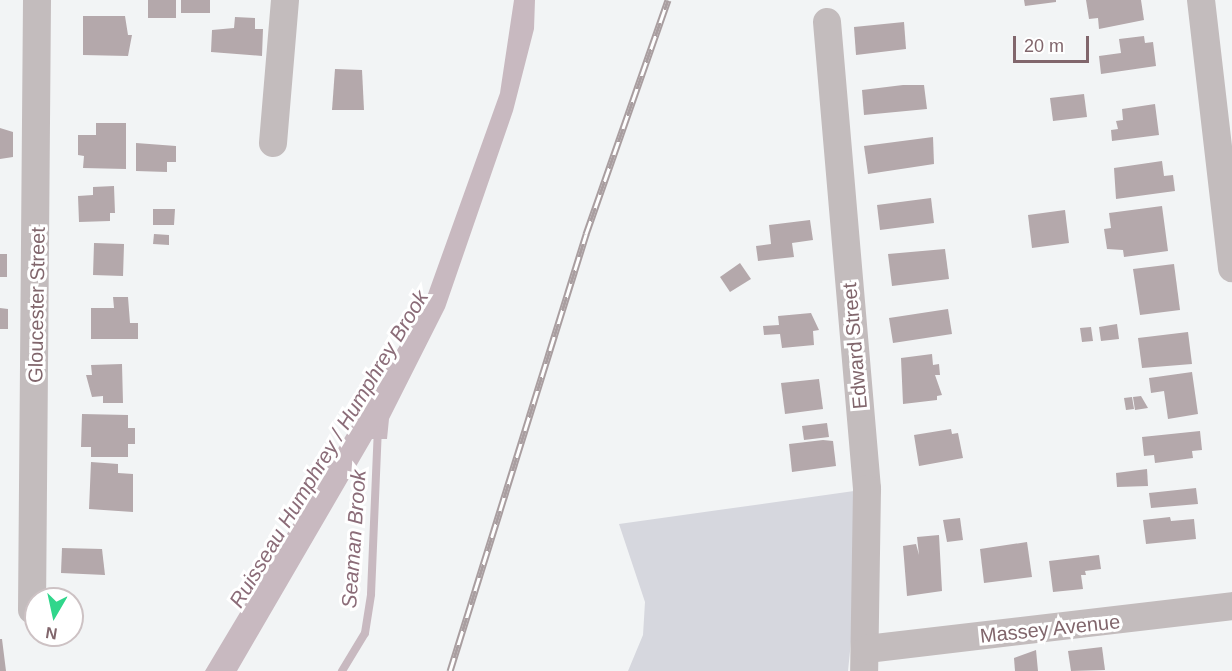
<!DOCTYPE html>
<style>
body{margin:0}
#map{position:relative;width:1232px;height:671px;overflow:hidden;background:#f2f4f5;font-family:Arial,sans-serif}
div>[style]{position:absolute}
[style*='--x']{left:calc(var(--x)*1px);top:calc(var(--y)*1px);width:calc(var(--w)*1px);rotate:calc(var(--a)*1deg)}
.green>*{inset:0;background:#d6d7de}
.water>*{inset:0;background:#c8b9c0}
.stream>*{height:8px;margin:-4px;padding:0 4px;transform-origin:4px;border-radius:4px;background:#c8b9c0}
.building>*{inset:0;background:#b4a8ab}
.minor>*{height:28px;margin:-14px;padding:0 14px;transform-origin:14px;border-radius:14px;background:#c3bcbd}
.rail>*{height:7px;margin-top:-3.5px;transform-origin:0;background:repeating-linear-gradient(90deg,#fff 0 14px,#a99ea0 0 28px);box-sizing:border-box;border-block:2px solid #a99ea0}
span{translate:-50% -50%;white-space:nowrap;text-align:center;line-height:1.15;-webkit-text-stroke:6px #fff;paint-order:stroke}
.street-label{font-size:20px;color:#81666c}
.water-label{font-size:21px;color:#8b6c78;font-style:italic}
.north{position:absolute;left:24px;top:587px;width:60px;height:60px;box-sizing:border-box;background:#fff;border:2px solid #cdc2c4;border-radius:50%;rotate:189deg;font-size:16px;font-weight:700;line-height:24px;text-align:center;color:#81666c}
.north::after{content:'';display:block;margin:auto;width:21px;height:27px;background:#30d68b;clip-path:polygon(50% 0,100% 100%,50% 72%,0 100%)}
.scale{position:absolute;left:1013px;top:36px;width:76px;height:27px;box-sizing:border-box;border:3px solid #81666c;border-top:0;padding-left:8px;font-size:18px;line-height:21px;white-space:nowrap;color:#81666c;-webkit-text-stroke:4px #fff;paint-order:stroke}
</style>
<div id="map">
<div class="green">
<div style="clip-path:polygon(854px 491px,854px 612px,848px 671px,628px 671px,643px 635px,645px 602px,619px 524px)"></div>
</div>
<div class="water">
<div style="clip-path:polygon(514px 0,535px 0,534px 29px,513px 111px,445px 308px,389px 419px,387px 439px,372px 439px,237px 671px,205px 671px,424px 305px,500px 93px)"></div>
</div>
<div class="stream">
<div style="--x:342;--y:671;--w:44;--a:-58.8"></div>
<div style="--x:365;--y:633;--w:39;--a:-81"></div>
<div style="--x:371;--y:594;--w:164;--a:-87.6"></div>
</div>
<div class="building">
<div style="clip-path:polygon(148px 0,176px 0,176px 18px,148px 18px)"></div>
<div style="clip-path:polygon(181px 0,210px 0,210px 13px,181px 13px)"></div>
<div style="clip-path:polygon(1024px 0,1056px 0,1056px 2px,1025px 6px)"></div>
<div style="clip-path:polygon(1086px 0,1141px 0,1144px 20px,1099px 29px,1098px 18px,1089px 19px)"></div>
<div style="clip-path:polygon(83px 16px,125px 16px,128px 35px,132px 35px,128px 56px,83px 55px)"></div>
<div style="clip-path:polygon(235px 17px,255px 18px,255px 29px,263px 29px,262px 56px,211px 52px,212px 30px,234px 28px)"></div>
<div style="clip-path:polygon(904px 22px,906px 49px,856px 55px,854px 27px)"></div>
<div style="clip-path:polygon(1144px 36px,1145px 43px,1153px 42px,1156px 66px,1101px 74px,1099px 56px,1121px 53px,1119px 39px)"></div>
<div style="clip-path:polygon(335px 69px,362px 70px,364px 110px,332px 110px)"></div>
<div style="clip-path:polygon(903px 85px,924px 85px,927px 109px,864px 115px,862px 90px)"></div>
<div style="clip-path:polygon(1084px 94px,1087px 117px,1053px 121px,1050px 98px)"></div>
<div style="clip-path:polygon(1155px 104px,1159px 135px,1112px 141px,1111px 130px,1118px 129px,1116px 121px,1123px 120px,1122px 109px)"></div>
<div style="clip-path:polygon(96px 123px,126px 123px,126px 169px,83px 168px,84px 156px,78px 155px,78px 135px,96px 135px)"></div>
<div style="clip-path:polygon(0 128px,13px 132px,13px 157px,0 159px)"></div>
<div style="clip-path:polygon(933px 137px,934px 164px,868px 174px,864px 146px)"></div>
<div style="clip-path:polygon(136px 143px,176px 146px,176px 162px,167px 162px,167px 172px,136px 171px)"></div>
<div style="clip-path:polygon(1162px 161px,1164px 176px,1173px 175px,1175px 191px,1116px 199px,1114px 168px)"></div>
<div style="clip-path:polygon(114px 186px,115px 213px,110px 213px,110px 221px,79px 222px,78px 196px,93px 195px,93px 187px)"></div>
<div style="clip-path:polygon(931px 198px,934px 223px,880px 230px,877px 205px)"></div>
<div style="clip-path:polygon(1162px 206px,1168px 251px,1124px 257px,1123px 250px,1107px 249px,1104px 229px,1111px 228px,1109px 213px)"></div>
<div style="clip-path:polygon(153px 209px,175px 209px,174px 225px,153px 225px)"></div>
<div style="clip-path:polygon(1065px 210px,1069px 243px,1032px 248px,1028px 215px)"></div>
<div style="clip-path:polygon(810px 220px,813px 240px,792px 243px,794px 257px,758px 261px,756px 246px,771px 244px,769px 225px)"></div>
<div style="clip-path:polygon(154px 234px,169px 235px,169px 245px,153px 244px)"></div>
<div style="clip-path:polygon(94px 243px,124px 244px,123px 276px,93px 275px)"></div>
<div style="clip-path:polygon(945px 249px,949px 279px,892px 286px,888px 254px)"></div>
<div style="clip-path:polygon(0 254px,7px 254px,7px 277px,0 277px)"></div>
<div style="clip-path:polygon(740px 263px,751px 279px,730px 292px,720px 277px)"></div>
<div style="clip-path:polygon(1174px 264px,1180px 310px,1140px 315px,1133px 269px)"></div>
<div style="clip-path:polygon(113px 297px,128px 297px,130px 323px,138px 323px,138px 339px,91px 339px,91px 308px,114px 308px)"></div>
<div style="clip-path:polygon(0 308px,8px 309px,8px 329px,0 329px)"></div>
<div style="clip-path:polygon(948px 309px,952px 334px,893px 343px,889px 318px)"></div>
<div style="clip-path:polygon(811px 313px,819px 330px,813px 331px,814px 345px,782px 348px,780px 334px,764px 335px,763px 326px,779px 325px,778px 316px)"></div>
<div style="clip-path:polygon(1117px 324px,1119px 339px,1101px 341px,1099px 327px)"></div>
<div style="clip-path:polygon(1091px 327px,1093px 341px,1082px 342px,1080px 328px)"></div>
<div style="clip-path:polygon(1188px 332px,1192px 364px,1142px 368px,1138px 338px)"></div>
<div style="clip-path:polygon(932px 354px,933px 365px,939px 364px,940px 375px,935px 375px,942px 395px,937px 396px,937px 400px,903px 404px,901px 358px)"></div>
<div style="clip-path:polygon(122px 364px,123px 403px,103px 403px,103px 396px,92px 397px,86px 375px,92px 375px,91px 365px)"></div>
<div style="clip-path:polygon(1192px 372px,1198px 414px,1168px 419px,1164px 391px,1151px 393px,1149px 378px)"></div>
<div style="clip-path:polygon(819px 379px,823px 409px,785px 414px,781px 383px)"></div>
<div style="clip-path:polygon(1141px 396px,1148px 408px,1135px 410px,1133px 397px)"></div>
<div style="clip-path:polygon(1132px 397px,1134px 409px,1126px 410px,1124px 398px)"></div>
<div style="clip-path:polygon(82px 414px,128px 415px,128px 428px,135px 428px,135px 444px,128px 444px,128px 457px,91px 457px,91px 447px,81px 447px)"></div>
<div style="clip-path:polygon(827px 423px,829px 437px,804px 440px,802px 426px)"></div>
<div style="clip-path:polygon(951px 429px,952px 434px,958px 433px,963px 458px,919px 466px,914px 435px)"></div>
<div style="clip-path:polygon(1200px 431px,1202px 450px,1192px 451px,1193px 458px,1155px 463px,1154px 455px,1144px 456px,1142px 437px)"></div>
<div style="clip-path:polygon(823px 440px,833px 441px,836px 466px,792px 472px,789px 444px)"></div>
<div style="clip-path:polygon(91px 462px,118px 464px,118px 473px,133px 474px,133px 512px,89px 509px)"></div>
<div style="clip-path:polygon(1147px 469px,1148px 486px,1117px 487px,1116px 473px)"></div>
<div style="clip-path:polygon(1196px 488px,1198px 504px,1151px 508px,1149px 493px)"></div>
<div style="clip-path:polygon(1170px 517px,1171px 521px,1194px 519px,1196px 539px,1146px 544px,1143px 520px)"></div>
<div style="clip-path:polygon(960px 518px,963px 540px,947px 542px,943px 520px)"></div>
<div style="clip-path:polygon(939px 535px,942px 591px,907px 596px,903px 546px,916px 544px,919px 555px,917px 537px)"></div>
<div style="clip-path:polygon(1027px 542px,1032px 577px,984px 583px,980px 549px)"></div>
<div style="clip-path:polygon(62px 548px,102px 549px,105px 575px,61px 573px)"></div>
<div style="clip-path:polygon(1099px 555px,1101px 569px,1085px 571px,1086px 575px,1081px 575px,1083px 589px,1053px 592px,1049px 561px)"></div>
<div style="clip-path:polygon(0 639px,2px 639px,6px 671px,0 671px)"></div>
<div style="clip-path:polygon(1102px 647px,1105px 670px,1071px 671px,1068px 651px)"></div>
<div style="clip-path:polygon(1036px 650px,1038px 671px,1015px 671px,1014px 658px)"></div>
</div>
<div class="minor">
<div style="--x:1201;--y:0;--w:270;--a:83.4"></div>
<div style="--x:827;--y:22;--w:469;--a:85.1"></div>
<div style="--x:867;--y:489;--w:182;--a:90.9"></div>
<div style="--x:273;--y:143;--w:144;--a:-85.2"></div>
<div style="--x:32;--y:610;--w:610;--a:-89.53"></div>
<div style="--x:867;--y:649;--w:368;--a:-6.7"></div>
</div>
<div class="rail">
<div style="--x:450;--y:671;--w:458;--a:-72.7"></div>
<div style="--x:586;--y:234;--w:248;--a:-70.7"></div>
</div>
<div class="street-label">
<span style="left:37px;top:305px;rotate:-89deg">Gloucester Street</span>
<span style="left:855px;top:346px;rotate:-95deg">Edward Street</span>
<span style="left:1050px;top:629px;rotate:-6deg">Massey Avenue</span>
</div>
<div class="water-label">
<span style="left:329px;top:449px;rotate:-59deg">Ruisseau Humphrey / Humphrey Brook</span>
<span style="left:354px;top:539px;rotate:-86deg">Seaman Brook</span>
</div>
<div class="north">N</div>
<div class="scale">20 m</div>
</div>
